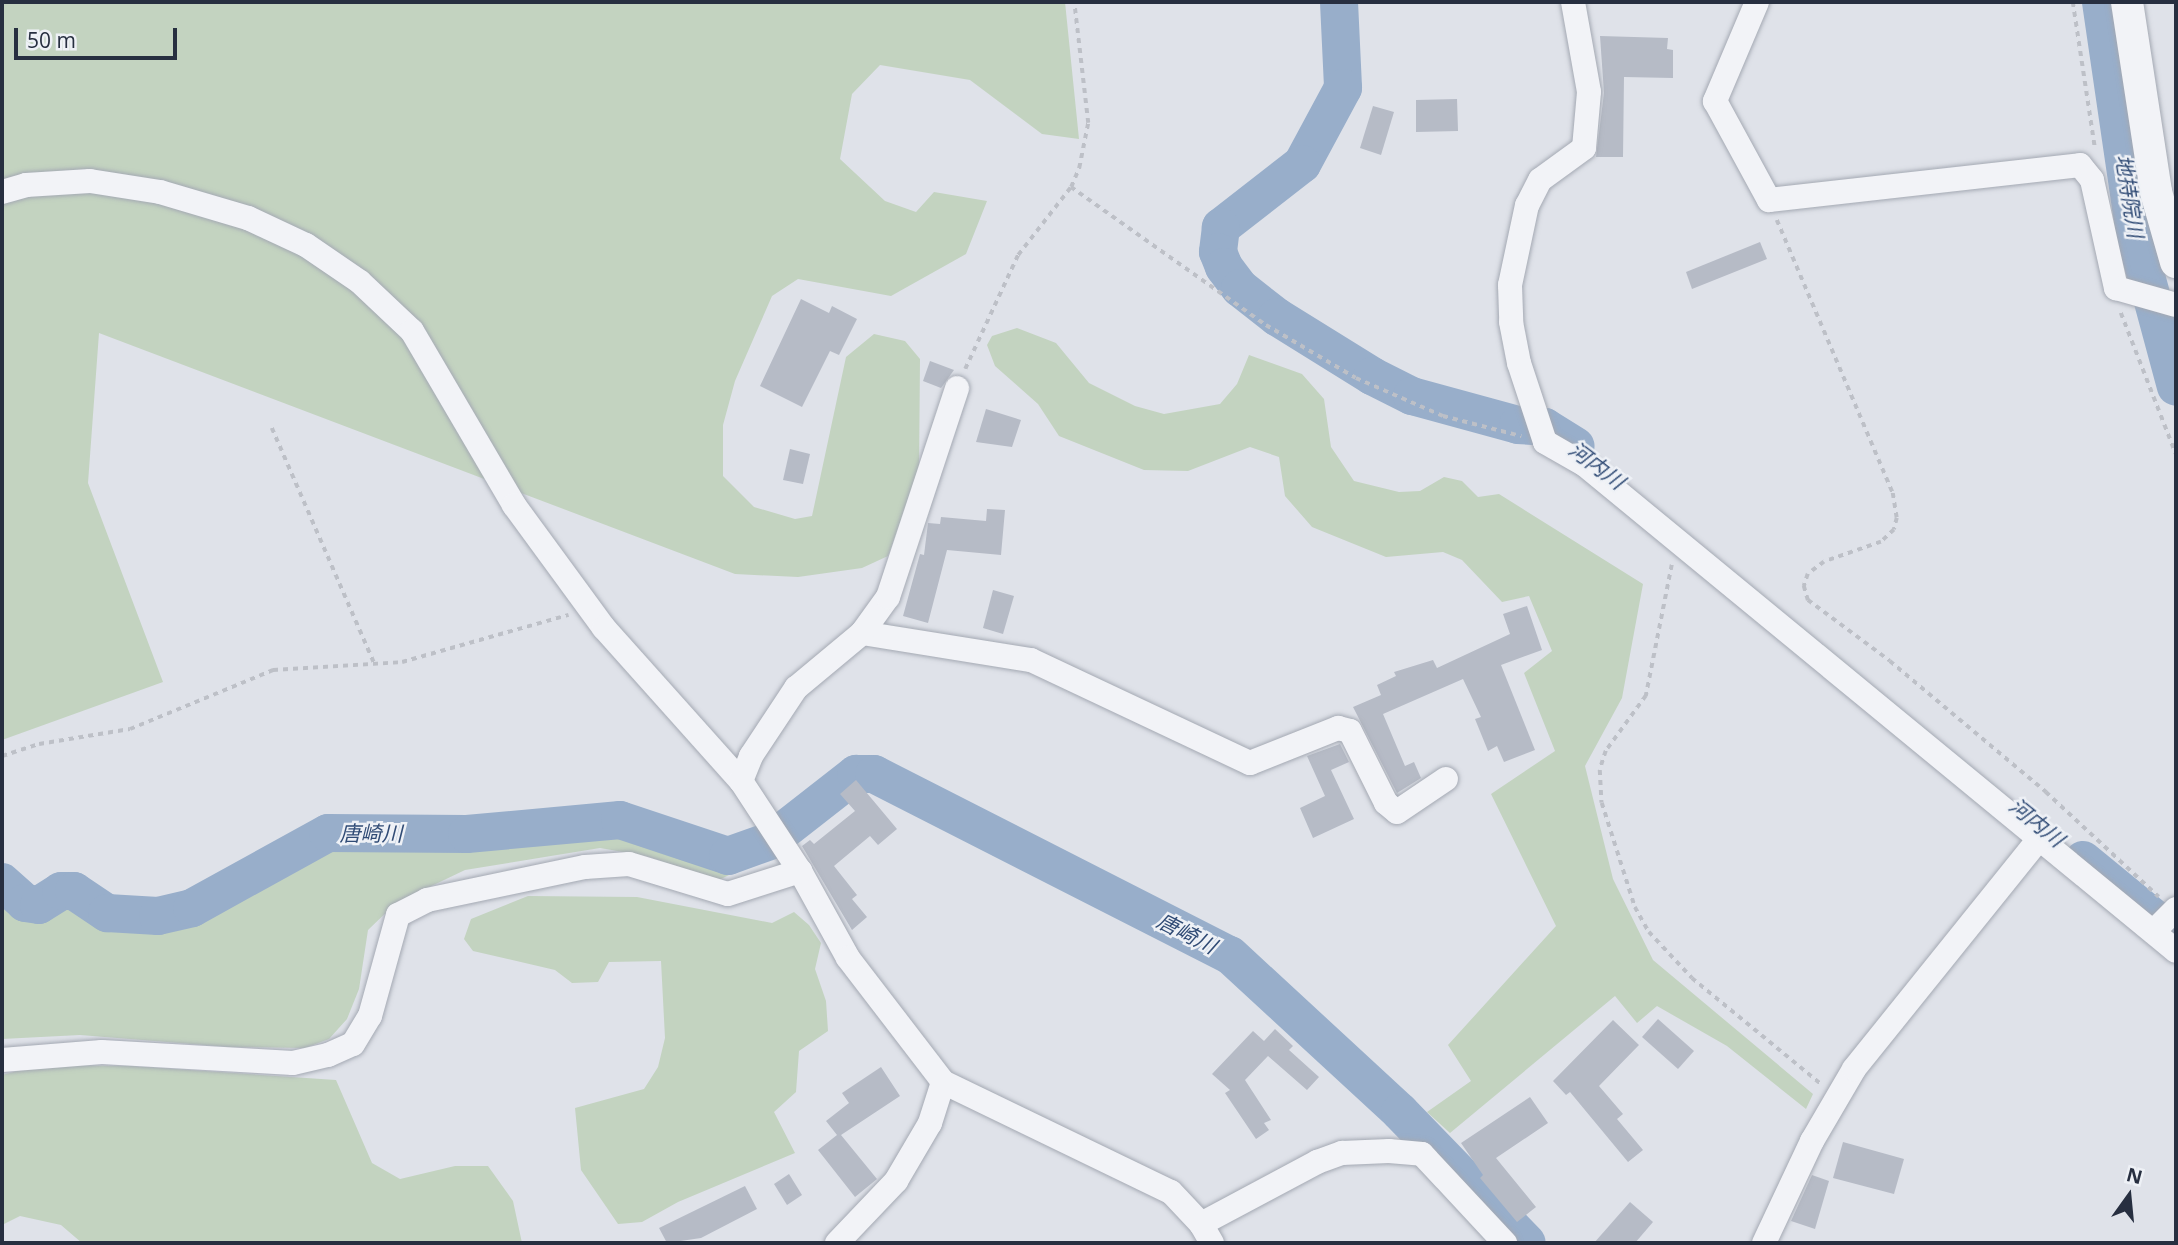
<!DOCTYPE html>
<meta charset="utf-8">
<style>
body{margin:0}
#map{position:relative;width:2178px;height:1245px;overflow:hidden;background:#dfe2e9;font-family:"Open Sans","Noto Sans JP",sans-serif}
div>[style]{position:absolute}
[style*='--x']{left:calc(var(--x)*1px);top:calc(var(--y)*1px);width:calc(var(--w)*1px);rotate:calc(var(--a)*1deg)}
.green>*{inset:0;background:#c3d3c0}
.river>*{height:38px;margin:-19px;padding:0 19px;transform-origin:19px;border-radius:19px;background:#98aeca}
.building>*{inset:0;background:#b6bbc6}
.path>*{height:3.5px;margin-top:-1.75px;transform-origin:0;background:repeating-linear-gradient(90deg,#bdc0c7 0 5px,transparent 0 10px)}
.roads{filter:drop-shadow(0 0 2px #a4a9b3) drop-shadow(0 0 2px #a4a9b3)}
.minor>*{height:24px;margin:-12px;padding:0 12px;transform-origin:12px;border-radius:12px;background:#f2f3f7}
.tertiary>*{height:32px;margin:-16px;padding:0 16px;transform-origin:16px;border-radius:16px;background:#f2f3f7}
span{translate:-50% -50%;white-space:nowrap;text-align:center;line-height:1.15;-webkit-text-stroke:5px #eef1f6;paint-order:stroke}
.water-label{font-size:21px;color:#304b75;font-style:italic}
.frame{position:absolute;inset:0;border:4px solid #272f40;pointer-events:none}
.north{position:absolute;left:2094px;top:1161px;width:70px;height:70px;-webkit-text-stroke:5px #eef1f6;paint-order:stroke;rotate:15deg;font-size:19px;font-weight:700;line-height:28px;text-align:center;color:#272f40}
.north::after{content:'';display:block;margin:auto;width:24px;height:32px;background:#272f40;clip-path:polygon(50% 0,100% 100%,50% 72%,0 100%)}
.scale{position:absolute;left:14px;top:28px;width:163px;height:32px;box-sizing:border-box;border:4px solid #272f40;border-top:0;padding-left:9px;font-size:21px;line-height:24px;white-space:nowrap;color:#272f40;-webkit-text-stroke:5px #eef1f6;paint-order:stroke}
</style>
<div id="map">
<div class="green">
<div style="clip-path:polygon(2px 2px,1065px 2px,1079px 139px,1042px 134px,970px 80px,880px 65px,852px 94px,840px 159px,885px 201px,916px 212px,934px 192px,987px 201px,966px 254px,891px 296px,798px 279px,772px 296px,735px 381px,723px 425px,723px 476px,754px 507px,795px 519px,812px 516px,846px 357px,874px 334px,905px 341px,920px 359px,919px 470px,888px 556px,862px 568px,798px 577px,735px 574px,99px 333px,88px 483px,163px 682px,2px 740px)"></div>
<div style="clip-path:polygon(1017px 328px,1056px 343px,1089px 383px,1135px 406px,1164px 414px,1220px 404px,1237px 384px,1249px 355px,1302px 374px,1324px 399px,1331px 447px,1354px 481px,1399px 492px,1420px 491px,1444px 477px,1462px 481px,1478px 497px,1499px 494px,1643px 584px,1622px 698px,1585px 766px,1613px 879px,1653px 960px,1813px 1094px,1806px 1109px,1727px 1046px,1657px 1006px,1637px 1023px,1615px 996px,1450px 1133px,1427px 1112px,1471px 1081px,1448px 1045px,1556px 926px,1491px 794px,1555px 751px,1524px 673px,1552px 651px,1529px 596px,1502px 602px,1462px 560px,1443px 552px,1386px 557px,1312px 527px,1285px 496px,1279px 457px,1250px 447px,1188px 471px,1144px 470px,1059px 436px,1038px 404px,995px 366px,987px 345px,992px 336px)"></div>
<div style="clip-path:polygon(613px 826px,727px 861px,733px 873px,719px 880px,646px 856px,600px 848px,465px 870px,396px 903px,368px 930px,359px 989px,347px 1019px,329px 1039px,305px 1048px,229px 1047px,80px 1035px,2px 1039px,2px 891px,28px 911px,45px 910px,59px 897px,71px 896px,97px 915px,152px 921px,195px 913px,304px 848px,335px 837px,463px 839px)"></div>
<div style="clip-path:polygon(528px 896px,637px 897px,772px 923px,794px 912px,809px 925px,821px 943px,815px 969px,826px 1001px,828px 1031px,799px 1051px,796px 1092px,774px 1112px,795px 1153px,678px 1202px,642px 1222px,618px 1224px,581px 1170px,575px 1108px,644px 1089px,658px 1067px,665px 1038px,661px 961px,609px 962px,598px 982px,572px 983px,555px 970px,473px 951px,464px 939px,471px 919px)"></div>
<div style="clip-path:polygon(40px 1065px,131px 1066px,336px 1080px,372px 1163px,400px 1179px,455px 1166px,488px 1166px,513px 1201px,522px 1243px,82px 1243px,61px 1225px,20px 1216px,2px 1225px,2px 1075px)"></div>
</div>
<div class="river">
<div style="--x:1339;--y:2;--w:86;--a:87.3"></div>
<div style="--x:1343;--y:88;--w:86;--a:118.3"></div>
<div style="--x:1302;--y:164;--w:103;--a:142.1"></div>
<div style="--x:1221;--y:227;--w:25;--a:97"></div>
<div style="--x:1218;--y:252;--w:16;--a:68"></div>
<div style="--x:1224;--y:267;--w:26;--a:53"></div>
<div style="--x:1240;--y:288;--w:47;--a:38.1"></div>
<div style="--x:1277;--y:317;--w:112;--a:31.8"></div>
<div style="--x:1372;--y:376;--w:45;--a:26.6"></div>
<div style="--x:1412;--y:396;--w:110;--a:15.3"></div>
<div style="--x:1518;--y:425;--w:27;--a:4"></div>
<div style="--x:1545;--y:427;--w:36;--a:32"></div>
<div style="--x:2101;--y:2;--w:235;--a:81.7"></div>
<div style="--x:2135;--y:235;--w:157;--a:74.9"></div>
<div style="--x:783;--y:831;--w:93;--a:-38"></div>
<div style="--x:856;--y:774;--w:18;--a:0"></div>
<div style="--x:874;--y:774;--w:399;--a:27"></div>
<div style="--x:1230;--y:955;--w:231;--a:42.7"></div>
<div style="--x:1400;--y:1112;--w:182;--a:45.9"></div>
<div style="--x:2083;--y:860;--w:120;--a:39.3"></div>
<div style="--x:2;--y:882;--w:31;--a:42"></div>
<div style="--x:25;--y:903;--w:14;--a:8"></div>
<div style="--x:39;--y:905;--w:26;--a:-32"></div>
<div style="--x:61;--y:891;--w:13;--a:0"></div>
<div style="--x:74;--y:891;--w:40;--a:34"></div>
<div style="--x:107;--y:913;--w:51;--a:3.4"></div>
<div style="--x:158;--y:916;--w:35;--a:-13"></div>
<div style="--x:192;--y:908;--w:155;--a:-28.9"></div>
<div style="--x:328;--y:833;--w:139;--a:0.4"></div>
<div style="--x:467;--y:834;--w:154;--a:-5.2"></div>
<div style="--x:620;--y:820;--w:114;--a:18.4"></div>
<div style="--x:728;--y:856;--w:45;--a:-19.7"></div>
</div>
<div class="building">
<div style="clip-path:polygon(1600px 36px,1668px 38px,1667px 49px,1673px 50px,1673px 78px,1624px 77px,1623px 157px,1596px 157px,1604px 93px)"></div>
<div style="clip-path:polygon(1457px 99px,1458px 131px,1416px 132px,1416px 100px)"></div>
<div style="clip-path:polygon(1373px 106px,1394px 112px,1381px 155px,1360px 148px)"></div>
<div style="clip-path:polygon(1760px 242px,1767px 259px,1692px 289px,1686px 272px)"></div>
<div style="clip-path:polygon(801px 299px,829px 313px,832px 306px,857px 319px,839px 355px,830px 351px,802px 407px,760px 386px)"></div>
<div style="clip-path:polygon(930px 361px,954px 370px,941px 388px,923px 381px)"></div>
<div style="clip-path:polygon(986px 409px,1021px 420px,1012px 447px,976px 442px)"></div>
<div style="clip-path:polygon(790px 449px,810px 454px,803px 484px,783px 480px)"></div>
<div style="clip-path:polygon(987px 509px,1005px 510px,1001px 555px,947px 550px,928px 623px,903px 616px,920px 554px,924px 555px,928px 523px,940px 524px,941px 517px,986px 521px)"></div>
<div style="clip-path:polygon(993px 590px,1014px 596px,1003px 634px,983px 628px)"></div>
<div style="clip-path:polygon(1527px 606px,1542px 650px,1501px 665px,1535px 750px,1504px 762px,1497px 746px,1488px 751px,1475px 719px,1481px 717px,1463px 679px,1383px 714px,1405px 766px,1414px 762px,1421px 778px,1397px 793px,1353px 707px,1381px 695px,1377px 685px,1396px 676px,1394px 672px,1433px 660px,1437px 668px,1510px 634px,1503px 614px)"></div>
<div style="clip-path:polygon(1340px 744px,1349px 762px,1331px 770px,1354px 819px,1313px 838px,1300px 808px,1325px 796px,1307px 756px)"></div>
<div style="clip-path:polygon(856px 780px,897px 829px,878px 845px,870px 836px,834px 866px,857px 895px,852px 899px,867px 917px,852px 930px,802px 846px,810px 840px,814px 844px,855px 811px,840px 794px)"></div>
<div style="clip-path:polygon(1658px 1019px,1694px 1051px,1678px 1069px,1642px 1037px)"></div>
<div style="clip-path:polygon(1613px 1020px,1639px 1045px,1599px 1086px,1623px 1114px,1617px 1119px,1643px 1150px,1628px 1162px,1570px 1092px,1566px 1095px,1553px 1081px)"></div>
<div style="clip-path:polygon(1275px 1029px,1293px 1046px,1289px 1050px,1319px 1077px,1307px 1090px,1268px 1056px,1245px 1080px,1271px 1120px,1264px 1123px,1269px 1130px,1256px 1139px,1225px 1093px,1230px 1090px,1212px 1074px,1253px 1031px,1264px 1041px)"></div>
<div style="clip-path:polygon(881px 1067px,900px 1096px,841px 1135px,877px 1179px,855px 1197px,818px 1150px,837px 1135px,826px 1121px,849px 1103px,842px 1093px)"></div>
<div style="clip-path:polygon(1530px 1097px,1548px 1123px,1496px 1158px,1536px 1207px,1517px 1222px,1480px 1178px,1483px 1175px,1461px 1143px)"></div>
<div style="clip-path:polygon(1843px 1142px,1904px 1159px,1894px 1194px,1833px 1178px)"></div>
<div style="clip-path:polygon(789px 1174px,802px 1195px,787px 1205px,774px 1184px)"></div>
<div style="clip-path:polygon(1812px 1175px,1829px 1181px,1815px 1229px,1791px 1221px)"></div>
<div style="clip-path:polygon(745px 1186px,757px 1209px,701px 1238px,667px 1243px,659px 1228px)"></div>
<div style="clip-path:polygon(1630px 1202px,1653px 1222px,1635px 1243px,1594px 1243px)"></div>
</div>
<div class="path">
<div style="--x:2073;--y:2;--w:148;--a:81.4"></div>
<div style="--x:1071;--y:187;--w:239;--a:35.3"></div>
<div style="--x:1266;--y:325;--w:104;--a:30.5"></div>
<div style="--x:1356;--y:378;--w:95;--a:23.6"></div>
<div style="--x:1443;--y:416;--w:81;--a:14.4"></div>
<div style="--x:1777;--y:220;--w:297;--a:67"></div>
<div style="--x:1893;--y:493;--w:25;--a:81"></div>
<div style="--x:1897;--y:518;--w:12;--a:104"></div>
<div style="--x:1894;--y:530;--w:18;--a:137"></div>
<div style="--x:1881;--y:542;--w:60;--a:160.7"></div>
<div style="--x:1824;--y:562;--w:20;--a:143"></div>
<div style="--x:1808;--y:574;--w:13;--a:108"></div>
<div style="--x:1804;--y:586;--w:15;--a:74"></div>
<div style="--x:1808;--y:600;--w:102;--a:36.6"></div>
<div style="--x:1890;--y:661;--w:204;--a:40"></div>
<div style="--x:2046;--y:792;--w:154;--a:42.9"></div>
<div style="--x:2121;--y:313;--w:151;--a:68.7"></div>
<div style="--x:965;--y:369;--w:126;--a:-65.1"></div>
<div style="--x:1018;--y:255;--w:86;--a:-52.1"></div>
<div style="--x:1071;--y:187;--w:21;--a:-67"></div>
<div style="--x:1079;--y:168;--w:46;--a:-78.7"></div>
<div style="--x:1088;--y:123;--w:122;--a:-96.6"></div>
<div style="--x:272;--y:428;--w:256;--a:66.5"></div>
<div style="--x:1672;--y:565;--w:134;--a:101.2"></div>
<div style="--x:1646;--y:696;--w:68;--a:126"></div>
<div style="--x:1606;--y:751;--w:20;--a:108"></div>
<div style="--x:1600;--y:770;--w:33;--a:87"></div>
<div style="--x:1602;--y:803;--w:109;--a:72.4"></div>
<div style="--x:1635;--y:907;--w:29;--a:61"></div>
<div style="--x:1649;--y:932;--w:63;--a:46.9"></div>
<div style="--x:1692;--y:978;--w:167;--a:39.4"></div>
<div style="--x:2;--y:756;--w:39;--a:-18"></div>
<div style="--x:39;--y:744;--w:92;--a:-9.4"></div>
<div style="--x:130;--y:729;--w:155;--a:-22.4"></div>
<div style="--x:273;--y:670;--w:129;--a:-3.5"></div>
<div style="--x:402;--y:662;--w:173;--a:-15.8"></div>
</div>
<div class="roads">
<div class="minor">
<div style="--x:1573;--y:2;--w:91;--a:79.9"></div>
<div style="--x:1589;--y:92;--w:56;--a:95.1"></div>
<div style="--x:1584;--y:148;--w:54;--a:144"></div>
<div style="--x:1540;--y:180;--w:28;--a:117"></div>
<div style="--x:1527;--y:205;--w:82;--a:102"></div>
<div style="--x:1510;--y:285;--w:37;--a:88"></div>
<div style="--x:1511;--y:322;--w:42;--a:79"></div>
<div style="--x:1519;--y:363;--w:83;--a:71.8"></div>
<div style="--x:1545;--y:442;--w:46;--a:29.9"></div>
<div style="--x:1585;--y:465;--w:765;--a:39.43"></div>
<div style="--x:1757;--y:2;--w:108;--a:113"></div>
<div style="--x:1715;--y:101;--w:113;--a:61.4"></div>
<div style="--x:1769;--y:200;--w:313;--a:-6.4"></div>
<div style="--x:2080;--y:165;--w:19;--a:51"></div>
<div style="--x:2092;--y:180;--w:111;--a:77.5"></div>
<div style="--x:2116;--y:288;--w:62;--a:15.8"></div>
<div style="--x:2;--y:192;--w:25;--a:-16"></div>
<div style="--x:26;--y:185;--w:64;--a:-3.6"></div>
<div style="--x:90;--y:181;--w:71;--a:8.9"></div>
<div style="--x:160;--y:192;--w:92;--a:16.5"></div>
<div style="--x:248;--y:218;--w:64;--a:25"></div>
<div style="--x:306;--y:245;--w:65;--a:34.4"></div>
<div style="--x:360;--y:282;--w:71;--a:43.3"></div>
<div style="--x:412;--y:331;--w:202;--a:59.6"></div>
<div style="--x:514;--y:505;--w:152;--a:53.8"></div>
<div style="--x:604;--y:628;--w:205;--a:48.2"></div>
<div style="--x:741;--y:781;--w:108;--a:56.8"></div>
<div style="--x:800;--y:871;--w:99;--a:61.1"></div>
<div style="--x:848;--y:958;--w:156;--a:52.5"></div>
<div style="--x:943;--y:1082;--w:253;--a:25.8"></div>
<div style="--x:1171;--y:1192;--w:44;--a:46.8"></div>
<div style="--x:1201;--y:1224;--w:22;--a:60"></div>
<div style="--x:862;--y:633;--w:171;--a:9.1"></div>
<div style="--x:1031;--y:660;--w:242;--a:25.2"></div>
<div style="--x:1250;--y:763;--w:95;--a:-21.7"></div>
<div style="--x:1338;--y:728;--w:12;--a:14"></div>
<div style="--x:1350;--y:731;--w:80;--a:63.4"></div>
<div style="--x:1386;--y:803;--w:14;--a:39"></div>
<div style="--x:1397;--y:812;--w:59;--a:-34"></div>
<div style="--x:741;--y:781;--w:27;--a:-68"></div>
<div style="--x:751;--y:756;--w:82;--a:-56.5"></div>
<div style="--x:796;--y:688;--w:86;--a:-39.8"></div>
<div style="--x:862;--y:633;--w:44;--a:-54.2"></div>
<div style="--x:888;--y:597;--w:220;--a:-71.7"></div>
<div style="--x:2154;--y:931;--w:31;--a:-45"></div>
<div style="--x:2;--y:1060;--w:100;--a:-4.6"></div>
<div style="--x:102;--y:1052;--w:191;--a:3.3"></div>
<div style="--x:293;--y:1063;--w:36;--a:-13"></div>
<div style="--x:328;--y:1055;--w:27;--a:-24"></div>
<div style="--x:353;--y:1044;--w:33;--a:-59"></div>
<div style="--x:370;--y:1016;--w:105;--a:-74.5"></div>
<div style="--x:398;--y:915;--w:33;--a:-27"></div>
<div style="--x:427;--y:900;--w:161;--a:-11.8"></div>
<div style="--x:585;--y:867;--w:44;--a:-3.9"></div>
<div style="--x:629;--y:864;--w:103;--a:16.9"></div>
<div style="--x:728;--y:894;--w:76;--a:-17.7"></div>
<div style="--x:1201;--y:1224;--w:132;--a:-28.1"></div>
<div style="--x:1317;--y:1162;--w:27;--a:-20"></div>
<div style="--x:1342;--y:1153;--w:47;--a:-2.4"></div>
<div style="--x:1389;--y:1151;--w:33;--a:5"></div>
<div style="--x:1422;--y:1154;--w:122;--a:47"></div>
<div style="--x:837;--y:1243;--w:86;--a:-46.4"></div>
<div style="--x:896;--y:1181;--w:67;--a:-59.6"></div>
<div style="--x:930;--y:1123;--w:43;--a:-72.4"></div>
<div style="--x:1764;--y:1243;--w:113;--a:-64.8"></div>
<div style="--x:1812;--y:1141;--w:83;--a:-59.7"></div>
<div style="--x:1854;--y:1069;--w:295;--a:-51.2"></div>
</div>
<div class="tertiary">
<div style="--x:2127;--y:2;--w:192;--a:81.3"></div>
<div style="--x:2156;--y:192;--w:73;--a:74.1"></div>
</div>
</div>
<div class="water-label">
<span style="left:2130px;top:196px;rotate:81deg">地持院川</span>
<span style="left:1597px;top:465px;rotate:37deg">河内川</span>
<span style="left:2037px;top:822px;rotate:39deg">河内川</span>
<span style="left:371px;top:833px">唐崎川</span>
<span style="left:1187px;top:933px;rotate:27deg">唐崎川</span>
</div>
<div class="frame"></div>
<div class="north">N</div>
<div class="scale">50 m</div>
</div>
